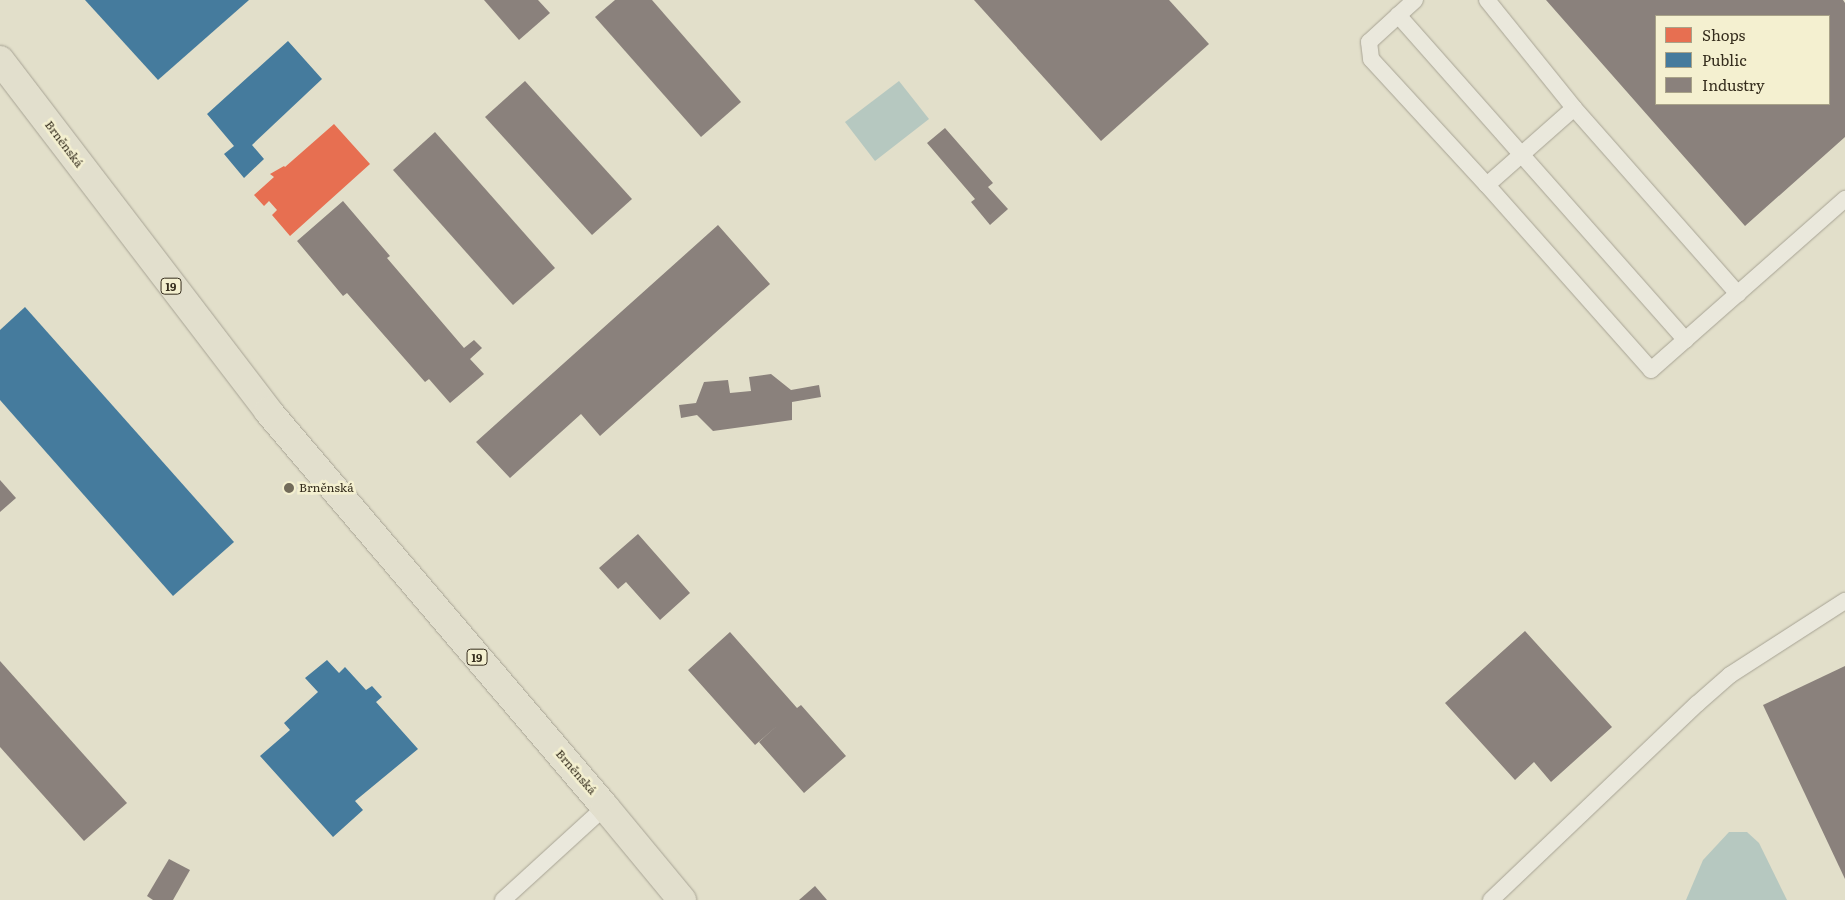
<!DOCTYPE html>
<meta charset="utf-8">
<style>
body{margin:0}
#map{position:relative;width:1845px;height:900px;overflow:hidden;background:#e2dfca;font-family:Literata,serif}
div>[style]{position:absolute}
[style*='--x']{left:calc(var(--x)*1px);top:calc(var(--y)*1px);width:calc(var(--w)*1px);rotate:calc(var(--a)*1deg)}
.water>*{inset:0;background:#b6c8c0}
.shops>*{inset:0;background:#e76f51}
.public>*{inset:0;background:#457b9d}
.industry>*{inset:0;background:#8a817c}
.roads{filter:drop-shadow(0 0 1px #a7a394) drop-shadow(0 0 1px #a7a394)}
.service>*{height:16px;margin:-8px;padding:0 8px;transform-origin:8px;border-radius:8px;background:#eae8dc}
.primary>*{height:28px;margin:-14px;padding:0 14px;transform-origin:14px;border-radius:14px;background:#e2dfcd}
.dots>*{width:14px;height:14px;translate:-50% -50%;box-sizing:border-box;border:2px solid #f4f0d0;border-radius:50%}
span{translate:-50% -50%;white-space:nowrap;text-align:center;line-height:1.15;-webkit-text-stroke:5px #f4f0d0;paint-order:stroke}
.shield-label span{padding:1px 4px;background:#f4f0d0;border:1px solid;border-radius:4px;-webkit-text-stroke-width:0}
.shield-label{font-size:11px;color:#352d1d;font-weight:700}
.street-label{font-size:12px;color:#352d1d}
.poi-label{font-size:12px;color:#352d1d}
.left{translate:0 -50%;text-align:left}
.legend{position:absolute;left:1655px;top:15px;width:175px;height:90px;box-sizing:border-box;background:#f4f0d0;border:1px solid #a8a288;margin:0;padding:6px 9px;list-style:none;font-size:15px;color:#352d1d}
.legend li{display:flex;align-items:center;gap:10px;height:25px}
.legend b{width:25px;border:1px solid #a8a288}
</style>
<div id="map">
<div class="water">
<div style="clip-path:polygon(899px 81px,929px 119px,875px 161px,845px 122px)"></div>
<div style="clip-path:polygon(1729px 832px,1747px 832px,1759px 843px,1787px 900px,1686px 900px,1703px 860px)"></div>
</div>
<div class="shops">
<div style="clip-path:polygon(334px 124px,370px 164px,290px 236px,272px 215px,277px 210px,269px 201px,264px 206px,254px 195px,274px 177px,270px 174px,284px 166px,285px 167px)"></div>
</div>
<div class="public">
<div style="clip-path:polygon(85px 0,249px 0,158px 80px)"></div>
<div style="clip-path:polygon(288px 41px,322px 79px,252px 145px,264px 159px,244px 178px,224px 154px,234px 146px,207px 114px)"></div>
<div style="clip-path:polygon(25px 307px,234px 542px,173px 596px,0 400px,0 330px)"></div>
<div style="clip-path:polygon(327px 660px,339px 673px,345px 667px,366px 690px,372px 686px,382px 697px,376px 702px,418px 749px,355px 801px,363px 810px,333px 837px,260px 756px,290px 730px,284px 723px,318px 692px,305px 678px)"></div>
</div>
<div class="industry">
<div style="clip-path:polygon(484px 0,538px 0,550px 13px,519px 40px)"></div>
<div style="clip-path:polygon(615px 0,652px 0,741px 102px,701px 137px,595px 17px)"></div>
<div style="clip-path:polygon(974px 0,1169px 0,1209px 44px,1101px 141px)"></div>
<div style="clip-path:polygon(evenodd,1546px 0,1843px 0,1845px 3px,1845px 137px,1745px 226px,1546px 0,1656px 16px,1829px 16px,1829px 104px,1656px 104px,1656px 16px)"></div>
<div style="clip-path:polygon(525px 81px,632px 199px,592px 235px,485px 117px)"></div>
<div style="clip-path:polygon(945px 128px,993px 183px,988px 187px,1008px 209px,990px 225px,971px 202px,975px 199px,927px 143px)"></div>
<div style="clip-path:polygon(435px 132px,555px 268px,513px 305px,393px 170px)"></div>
<div style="clip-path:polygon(343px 201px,390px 256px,387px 258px,464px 348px,474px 340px,482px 348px,470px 359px,484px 374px,450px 403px,429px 379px,425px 382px,347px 293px,343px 296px,297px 241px)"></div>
<div style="clip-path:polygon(718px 225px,770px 284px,600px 436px,581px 414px,510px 478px,476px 442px)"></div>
<div style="clip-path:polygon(771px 374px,791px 390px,819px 385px,821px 397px,792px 402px,792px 420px,713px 431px,697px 415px,681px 418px,679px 405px,696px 403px,704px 382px,728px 380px,730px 393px,751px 391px,749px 377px)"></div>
<div style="clip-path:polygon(0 480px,16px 498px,0 512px)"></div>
<div style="clip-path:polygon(638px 534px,690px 593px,660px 620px,626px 582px,618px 589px,599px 568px)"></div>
<div style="clip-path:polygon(1525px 631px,1612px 727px,1551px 782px,1534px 762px,1515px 780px,1445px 703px)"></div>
<div style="clip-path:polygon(730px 632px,797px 708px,801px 705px,846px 756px,804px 793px,759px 742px,778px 725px,755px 745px,688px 670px)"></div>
<div style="clip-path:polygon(0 661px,127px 803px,84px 841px,0 747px)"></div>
<div style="clip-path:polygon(1845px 666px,1845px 879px,1763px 705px)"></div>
<div style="clip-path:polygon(169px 859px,190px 870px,173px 900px,153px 900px,147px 896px)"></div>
<div style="clip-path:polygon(815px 886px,827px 900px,799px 900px)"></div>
</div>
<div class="roads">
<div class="service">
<div style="--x:1415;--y:0;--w:62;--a:137.6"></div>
<div style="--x:1369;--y:42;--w:17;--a:83"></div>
<div style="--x:1371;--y:59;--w:171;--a:47.4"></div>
<div style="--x:1487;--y:185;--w:247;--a:48.4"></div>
<div style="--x:1651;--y:370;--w:259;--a:-41.4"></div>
<div style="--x:1487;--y:0;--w:139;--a:51.1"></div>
<div style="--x:1574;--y:108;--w:248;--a:48.6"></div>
<div style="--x:1398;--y:15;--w:434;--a:48.5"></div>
<div style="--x:1487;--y:185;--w:116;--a:-41.5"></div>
<div style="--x:503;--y:900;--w:138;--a:-42.4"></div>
<div style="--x:1491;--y:900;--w:284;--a:-43.6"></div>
<div style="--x:1697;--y:704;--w:44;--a:-41.3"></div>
<div style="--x:1730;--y:675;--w:137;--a:-32.8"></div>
</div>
<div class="primary">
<div style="--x:0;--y:60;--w:442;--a:52.6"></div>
<div style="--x:268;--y:411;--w:520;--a:49.6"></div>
<div style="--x:605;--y:807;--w:121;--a:50.4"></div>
</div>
</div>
<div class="dots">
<div style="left:289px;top:488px;background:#726b5a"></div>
</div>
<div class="shield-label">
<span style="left:171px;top:286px">19</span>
<span style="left:477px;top:657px">19</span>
</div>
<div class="street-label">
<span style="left:64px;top:144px;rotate:53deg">Brněnská</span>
<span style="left:576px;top:772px;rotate:49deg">Brněnská</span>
</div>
<div class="poi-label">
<span class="left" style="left:299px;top:488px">Brněnská</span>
</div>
<ul class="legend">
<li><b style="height:14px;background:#e76f51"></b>Shops</li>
<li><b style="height:14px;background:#457b9d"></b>Public</li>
<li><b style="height:14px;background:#8a817c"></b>Industry</li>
</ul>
</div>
